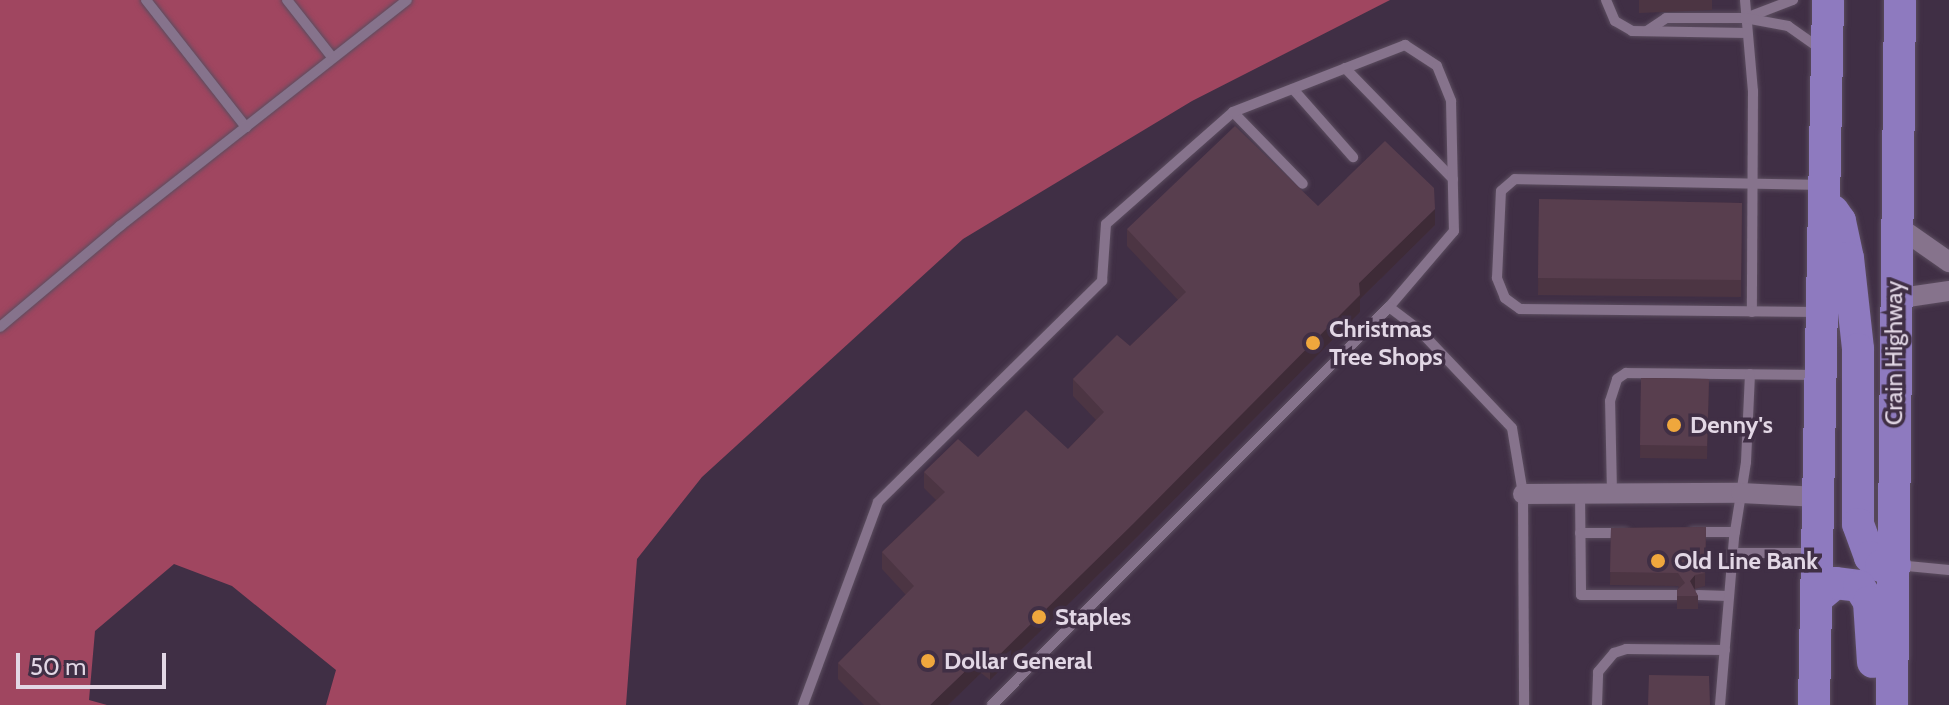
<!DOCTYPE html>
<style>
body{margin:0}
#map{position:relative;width:1949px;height:705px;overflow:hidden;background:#402f45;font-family:Cabin,sans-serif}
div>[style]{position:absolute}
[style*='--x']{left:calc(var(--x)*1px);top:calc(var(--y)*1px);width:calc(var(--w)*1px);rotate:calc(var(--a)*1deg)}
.forest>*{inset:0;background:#a04660}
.roads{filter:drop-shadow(0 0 2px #5b4d5f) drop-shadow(0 0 2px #5b4d5f)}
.service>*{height:10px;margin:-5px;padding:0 5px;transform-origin:5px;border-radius:5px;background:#86738c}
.minor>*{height:20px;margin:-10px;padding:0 10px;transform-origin:10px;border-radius:10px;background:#86738c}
.trunk>*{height:32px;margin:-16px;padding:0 16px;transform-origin:16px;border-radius:16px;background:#8e7abf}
.wall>*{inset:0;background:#4c3543}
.shaded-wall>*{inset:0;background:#3e2b37}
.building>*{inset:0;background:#583e4e}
.dots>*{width:22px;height:22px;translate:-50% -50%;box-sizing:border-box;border:4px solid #402f45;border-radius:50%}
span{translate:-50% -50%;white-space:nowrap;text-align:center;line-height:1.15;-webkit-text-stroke:7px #402f45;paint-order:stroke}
.poi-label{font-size:24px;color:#e2d7e5;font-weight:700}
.left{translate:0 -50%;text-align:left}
.street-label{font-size:24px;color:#e2d7e5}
.scale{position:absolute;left:16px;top:653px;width:150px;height:36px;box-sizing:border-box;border:4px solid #e2d7e5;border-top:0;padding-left:10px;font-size:24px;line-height:28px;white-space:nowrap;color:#e2d7e5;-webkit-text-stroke:6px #402f45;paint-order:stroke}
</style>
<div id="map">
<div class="forest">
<div style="clip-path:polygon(0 0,1390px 0,1192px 101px,963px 239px,702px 477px,637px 559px,626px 705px,326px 705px,336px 670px,232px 586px,174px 564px,95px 631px,89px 700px,107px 705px,0 705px)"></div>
</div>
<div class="roads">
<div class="service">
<div style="--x:146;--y:0;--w:162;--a:51.8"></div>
<div style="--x:287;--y:0;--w:73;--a:51.7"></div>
<div style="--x:1606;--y:0;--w:23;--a:67"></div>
<div style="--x:1615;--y:21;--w:20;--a:30"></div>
<div style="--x:1632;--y:31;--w:115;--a:1"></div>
<div style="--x:1745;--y:0;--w:91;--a:85"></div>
<div style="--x:1753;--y:91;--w:221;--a:90.3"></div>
<div style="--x:1751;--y:16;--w:45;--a:-20.9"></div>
<div style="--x:1647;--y:31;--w:23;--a:-34"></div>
<div style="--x:1666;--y:18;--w:79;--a:0"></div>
<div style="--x:1745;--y:18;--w:44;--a:10.5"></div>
<div style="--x:1788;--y:26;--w:42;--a:35.2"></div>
<div style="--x:1345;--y:68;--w:155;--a:45.8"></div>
<div style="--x:1293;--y:89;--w:91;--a:48.6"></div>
<div style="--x:1233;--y:112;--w:100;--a:45.8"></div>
<div style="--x:1818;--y:312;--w:298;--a:-179.4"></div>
<div style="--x:1520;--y:309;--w:19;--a:-144"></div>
<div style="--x:1505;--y:298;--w:22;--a:-112"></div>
<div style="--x:1497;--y:278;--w:87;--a:-87.4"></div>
<div style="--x:1501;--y:191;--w:18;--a:-41"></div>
<div style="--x:1515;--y:179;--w:304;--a:1.1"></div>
<div style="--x:0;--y:327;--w:157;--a:-40.1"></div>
<div style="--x:120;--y:226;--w:365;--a:-38.2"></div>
<div style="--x:1580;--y:493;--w:102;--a:89.4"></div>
<div style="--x:1581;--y:595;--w:96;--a:0"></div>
<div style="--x:1612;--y:493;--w:92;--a:-91.2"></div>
<div style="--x:1610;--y:401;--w:23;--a:-72"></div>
<div style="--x:1617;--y:379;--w:11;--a:-34"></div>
<div style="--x:1626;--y:373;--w:189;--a:0.6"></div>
<div style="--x:1693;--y:532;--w:42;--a:0"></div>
<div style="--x:1580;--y:533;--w:45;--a:0"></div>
<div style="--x:1733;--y:553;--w:79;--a:0"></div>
<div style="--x:1897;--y:565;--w:52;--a:5.5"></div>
<div style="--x:1698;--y:595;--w:31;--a:2"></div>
<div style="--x:803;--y:705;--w:216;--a:-69.7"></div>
<div style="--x:878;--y:502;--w:315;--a:-44.6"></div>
<div style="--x:1102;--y:281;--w:57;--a:-86"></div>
<div style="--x:1106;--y:224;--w:169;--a:-41.4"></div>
<div style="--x:1233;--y:112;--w:185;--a:-21.3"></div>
<div style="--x:1405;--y:45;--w:38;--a:33"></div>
<div style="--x:1437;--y:66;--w:38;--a:68"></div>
<div style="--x:1451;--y:101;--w:130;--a:88.7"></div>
<div style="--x:1454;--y:231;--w:100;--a:130.5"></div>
<div style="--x:992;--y:705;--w:562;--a:-45.07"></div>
<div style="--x:1389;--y:307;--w:38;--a:37"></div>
<div style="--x:1419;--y:330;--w:135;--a:46.5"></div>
<div style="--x:1512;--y:428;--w:67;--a:80.5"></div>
<div style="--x:1523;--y:494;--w:211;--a:89.7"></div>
<div style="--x:1597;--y:705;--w:33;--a:-88"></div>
<div style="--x:1598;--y:672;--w:25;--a:-50"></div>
<div style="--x:1614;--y:653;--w:13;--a:-18"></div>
<div style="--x:1626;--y:649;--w:99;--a:0.6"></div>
<div style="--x:1720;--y:705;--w:168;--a:-85.2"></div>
<div style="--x:1734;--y:538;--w:77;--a:-81"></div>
<div style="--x:1746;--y:462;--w:88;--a:-87.4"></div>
</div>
<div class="minor">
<div style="--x:1896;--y:225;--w:65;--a:34.9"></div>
<div style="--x:1894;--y:299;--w:56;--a:-8.3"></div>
<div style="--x:1523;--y:494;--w:218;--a:-0.3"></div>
<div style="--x:1741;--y:493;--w:78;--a:2.9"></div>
</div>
<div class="trunk">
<div style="--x:1833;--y:211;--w:12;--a:55"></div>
<div style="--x:1840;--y:221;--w:38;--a:78"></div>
<div style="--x:1848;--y:258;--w:92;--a:83.7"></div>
<div style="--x:1858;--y:349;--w:175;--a:90"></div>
<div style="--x:1858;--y:524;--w:35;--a:70"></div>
<div style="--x:1870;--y:557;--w:14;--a:39"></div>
<div style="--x:1881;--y:566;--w:14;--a:-4"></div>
<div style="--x:1816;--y:599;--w:25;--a:-40"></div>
<div style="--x:1835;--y:583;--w:24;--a:7"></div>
<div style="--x:1859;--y:586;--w:19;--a:58"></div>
<div style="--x:1869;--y:602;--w:60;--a:86.2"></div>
<div style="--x:1814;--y:705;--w:705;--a:-88.86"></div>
<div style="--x:1892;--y:705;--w:705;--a:-89.35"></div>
</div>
</div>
<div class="wall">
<div style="clip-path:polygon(1639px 0,1712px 0,1712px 10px,1639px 13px)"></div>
<div style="clip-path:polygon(1539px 199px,1742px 203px,1741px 297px,1538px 295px)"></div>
<div style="clip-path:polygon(1318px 206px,1435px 225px,1360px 299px,1360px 312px,1134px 540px,990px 680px,981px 673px,948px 705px,864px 705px,838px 679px,838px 663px,906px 595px,882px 569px,882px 552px,936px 500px,924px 488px,924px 472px,978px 457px,1068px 449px,1096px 420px,1073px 396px,1073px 379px,1130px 346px,1178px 300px,1127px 246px,1127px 229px)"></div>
<div style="clip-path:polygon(1641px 378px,1709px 379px,1707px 459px,1640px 458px)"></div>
<div style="clip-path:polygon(1706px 527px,1705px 586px,1694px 589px,1698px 596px,1698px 609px,1677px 609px,1677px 590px,1679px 588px,1678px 586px,1610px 585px,1611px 528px)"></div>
</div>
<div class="shaded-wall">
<div style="clip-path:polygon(1435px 209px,1435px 225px,1360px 299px,1360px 312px,1134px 540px,990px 680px,990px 664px,1359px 283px)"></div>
<div style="clip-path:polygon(1695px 575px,1695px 588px,1690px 594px,1690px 581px)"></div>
<div style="clip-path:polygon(981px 656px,981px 673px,948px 705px,930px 705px)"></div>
</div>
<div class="building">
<div style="clip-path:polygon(1235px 126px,1318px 206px,1385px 141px,1434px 188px,1435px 209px,1359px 283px,1360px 295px,1134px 523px,990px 664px,981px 656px,930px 705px,881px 705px,838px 663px,914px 586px,882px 552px,945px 492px,924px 472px,958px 439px,978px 457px,1026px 410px,1068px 449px,1104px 412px,1073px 379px,1117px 335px,1130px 346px,1186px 292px,1127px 229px)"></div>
<div style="clip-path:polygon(1539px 199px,1742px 203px,1741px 280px,1538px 278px)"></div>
<div style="clip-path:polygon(1641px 378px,1709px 379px,1707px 446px,1640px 445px)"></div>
<div style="clip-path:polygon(1706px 527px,1705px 573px,1695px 575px,1690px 581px,1698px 596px,1677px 596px,1677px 590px,1685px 583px,1678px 573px,1610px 572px,1611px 528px)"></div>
<div style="clip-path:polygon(1649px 675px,1709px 676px,1710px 705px,1648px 705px)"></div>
</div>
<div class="dots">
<div style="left:1313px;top:343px;background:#efa73d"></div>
<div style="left:1674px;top:425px;background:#efa73d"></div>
<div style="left:1658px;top:561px;background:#efa73d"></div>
<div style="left:1039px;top:617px;background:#efa73d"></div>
<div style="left:928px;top:661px;background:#efa73d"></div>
</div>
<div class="poi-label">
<span class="left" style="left:1329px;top:343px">Christmas<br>Tree Shops</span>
<span class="left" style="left:1690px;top:425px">Denny's</span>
<span class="left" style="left:1674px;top:561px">Old Line Bank</span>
<span class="left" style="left:1055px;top:617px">Staples</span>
<span class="left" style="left:944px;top:661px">Dollar General</span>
</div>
<div class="street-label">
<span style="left:1894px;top:353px;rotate:-90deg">Crain Highway</span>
</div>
<div class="scale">50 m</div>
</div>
